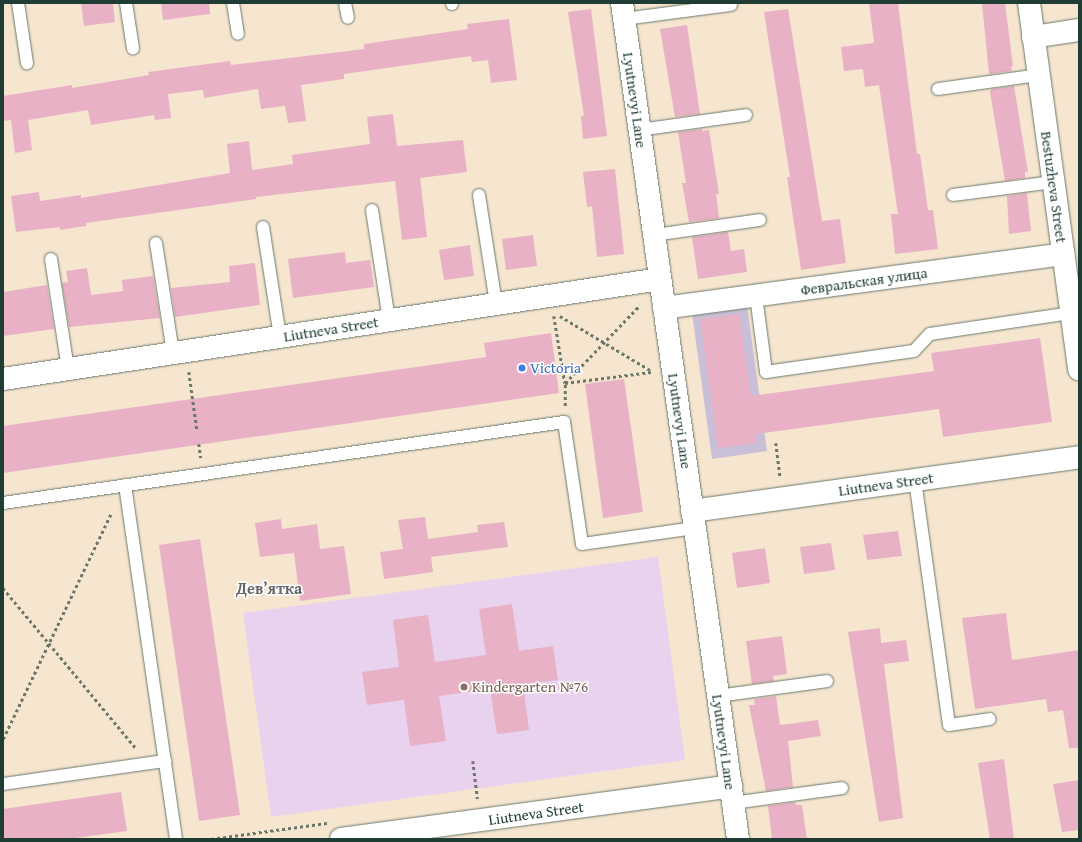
<!DOCTYPE html>
<meta charset="utf-8">
<style>
body{margin:0}
#map{position:relative;width:1082px;height:842px;overflow:hidden;background:#f6e6d0;font-family:"Gentium Book Plus",serif}
div>[style]{position:absolute}
[style*='--x']{left:calc(var(--x)*1px);top:calc(var(--y)*1px);width:calc(var(--w)*1px);rotate:calc(var(--a)*1deg)}
.built>*{inset:0;background:#e9d2ed}
.industrial>*{inset:0;background:#c9bfd7}
.building>*{inset:0;background:#e8b1c5}
.path>*{height:2.5px;margin-top:-1.25px;transform-origin:0;background:repeating-linear-gradient(90deg,#6a786b 0 3px,transparent 0 6px)}
.roads{filter:drop-shadow(0 0 1px #6a786b) drop-shadow(0 0 1px #6a786b)}
.lane>*{height:12px;margin:-6px;padding:0 6px;transform-origin:6px;border-radius:6px;background:#fff}
.street>*{height:22px;margin:-11px;padding:0 11px;transform-origin:11px;border-radius:11px;background:#fff}
.dots>*{width:11px;height:11px;translate:-50% -50%;box-sizing:border-box;border:2px solid #fff;border-radius:50%}
span{translate:-50% -50%;white-space:nowrap;text-align:center;line-height:1.15;-webkit-text-stroke:3px #fff;paint-order:stroke}
.street-label{font-size:15px;color:#1f3d34}
.shop-label{font-size:15px;color:#366cbe}
.left{translate:0 -50%;text-align:left}
.education-label{font-size:15px;color:#785e54}
.neighbourhood-label{font-size:16px;color:#656667;font-weight:700}
.frame{position:absolute;inset:0;border:4px solid #1f3d34;pointer-events:none}
</style>
<div id="map">
<div class="built">
<div style="clip-path:polygon(658px 557px,685px 760px,271px 817px,243px 613px)"></div>
</div>
<div class="industrial">
<div style="clip-path:polygon(747px 305px,767px 451px,712px 459px,692px 313px)"></div>
</div>
<div class="building">
<div style="clip-path:polygon(81px 3px,113px 3px,115px 22px,84px 26px)"></div>
<div style="clip-path:polygon(161px 3px,209px 3px,210px 14px,163px 20px)"></div>
<div style="clip-path:polygon(869px 3px,898px 3px,917px 154px,920px 154px,928px 210px,933px 210px,938px 249px,895px 254px,891px 214px,898px 214px,879px 85px,865px 87px,863px 69px,844px 71px,841px 47px,874px 43px)"></div>
<div style="clip-path:polygon(982px 3px,1005px 3px,1013px 66px,1011px 67px,1012px 71px,989px 74px)"></div>
<div style="clip-path:polygon(591px 9px,607px 136px,583px 139px,581px 116px,584px 116px,568px 12px)"></div>
<div style="clip-path:polygon(788px 9px,822px 221px,840px 219px,846px 263px,801px 270px,787px 177px,790px 177px,764px 12px)"></div>
<div style="clip-path:polygon(509px 19px,517px 80px,491px 83px,488px 60px,472px 62px,471px 56px,344px 74px,344px 79px,301px 85px,306px 121px,288px 123px,285px 106px,261px 109px,258px 89px,204px 98px,203px 90px,168px 94px,171px 118px,155px 120px,154px 115px,91px 125px,88px 110px,28px 120px,32px 150px,15px 153px,11px 120px,3px 121px,3px 96px,72px 85px,72px 88px,149px 75px,148px 72px,230px 61px,231px 65px,364px 49px,364px 44px,468px 29px,467px 24px)"></div>
<div style="clip-path:polygon(687px 25px,700px 114px,675px 117px,660px 29px)"></div>
<div style="clip-path:polygon(1014px 86px,1028px 172px,1025px 172px,1025px 178px,1005px 181px,990px 92px,991px 89px)"></div>
<div style="clip-path:polygon(393px 114px,397px 146px,463px 140px,467px 172px,420px 178px,427px 237px,402px 240px,395px 181px,256px 197px,256px 199px,86px 223px,86px 226px,60px 230px,60px 227px,16px 232px,11px 196px,39px 192px,40px 201px,81px 195px,81px 198px,230px 173px,227px 144px,249px 141px,252px 170px,293px 164px,292px 155px,370px 144px,367px 117px)"></div>
<div style="clip-path:polygon(702px 129px,702px 131px,709px 130px,719px 194px,716px 194px,719px 218px,689px 222px,682px 183px,686px 183px,678px 132px)"></div>
<div style="clip-path:polygon(615px 169px,624px 254px,597px 257px,592px 206px,587px 207px,583px 172px)"></div>
<div style="clip-path:polygon(1027px 193px,1031px 231px,1009px 234px,1007px 196px)"></div>
<div style="clip-path:polygon(728px 232px,731px 251px,744px 249px,747px 272px,698px 279px,692px 237px)"></div>
<div style="clip-path:polygon(533px 235px,537px 266px,506px 270px,502px 239px)"></div>
<div style="clip-path:polygon(470px 245px,474px 276px,444px 280px,439px 250px)"></div>
<div style="clip-path:polygon(345px 252px,346px 263px,370px 260px,374px 287px,293px 298px,288px 259px)"></div>
<div style="clip-path:polygon(255px 263px,260px 305px,175px 317px,171px 288px,230px 282px,229px 266px)"></div>
<div style="clip-path:polygon(87px 268px,91px 295px,123px 291px,122px 280px,153px 276px,160px 318px,69px 327px,62px 283px,68px 282px,66px 271px)"></div>
<div style="clip-path:polygon(47px 285px,54px 329px,3px 336px,3px 292px)"></div>
<div style="clip-path:polygon(739px 314px,751px 396px,934px 371px,931px 353px,1040px 338px,1052px 422px,943px 437px,939px 409px,756px 434px,757px 443px,718px 448px,700px 319px)"></div>
<div style="clip-path:polygon(551px 333px,559px 393px,3px 473px,3px 426px,486px 357px,484px 343px)"></div>
<div style="clip-path:polygon(624px 379px,643px 512px,603px 518px,585px 384px)"></div>
<div style="clip-path:polygon(425px 517px,428px 539px,478px 532px,477px 525px,504px 522px,508px 547px,431px 557px,433px 572px,384px 579px,380px 552px,403px 549px,398px 520px)"></div>
<div style="clip-path:polygon(281px 519px,282px 529px,317px 524px,320px 549px,344px 546px,351px 594px,300px 601px,294px 553px,260px 557px,255px 523px)"></div>
<div style="clip-path:polygon(898px 531px,902px 556px,867px 560px,863px 535px)"></div>
<div style="clip-path:polygon(200px 539px,240px 815px,199px 821px,159px 545px)"></div>
<div style="clip-path:polygon(831px 543px,835px 570px,804px 574px,800px 547px)"></div>
<div style="clip-path:polygon(765px 548px,770px 583px,737px 588px,732px 553px)"></div>
<div style="clip-path:polygon(512px 604px,519px 651px,553px 646px,558px 680px,523px 684px,529px 730px,497px 734px,490px 689px,439px 696px,446px 741px,410px 746px,404px 700px,367px 705px,362px 672px,399px 667px,393px 620px,428px 615px,435px 662px,486px 655px,479px 609px)"></div>
<div style="clip-path:polygon(1006px 613px,1012px 660px,1079px 650px,1079px 748px,1069px 748px,1063px 710px,1048px 712px,1046px 699px,975px 709px,962px 618px)"></div>
<div style="clip-path:polygon(880px 628px,881px 643px,906px 640px,909px 661px,884px 664px,903px 818px,879px 822px,848px 632px)"></div>
<div style="clip-path:polygon(782px 636px,787px 674px,773px 676px,774px 681px,752px 684px,746px 641px)"></div>
<div style="clip-path:polygon(776px 696px,780px 725px,818px 720px,821px 736px,788px 741px,793px 787px,766px 791px,749px 705px,755px 705px,754px 699px)"></div>
<div style="clip-path:polygon(1004px 759px,1014px 839px,990px 839px,978px 763px)"></div>
<div style="clip-path:polygon(1079px 780px,1079px 830px,1062px 832px,1053px 784px)"></div>
<div style="clip-path:polygon(121px 792px,127px 831px,68px 839px,3px 839px,3px 809px)"></div>
<div style="clip-path:polygon(795px 802px,796px 805px,802px 805px,807px 839px,772px 839px,768px 806px)"></div>
</div>
<div class="path">
<div style="--x:554;--y:316;--w:68;--a:80.7"></div>
<div style="--x:565;--y:383;--w:108;--a:-46.1"></div>
<div style="--x:560;--y:316;--w:105;--a:31"></div>
<div style="--x:189;--y:372;--w:58;--a:82"></div>
<div style="--x:565;--y:406;--w:23;--a:-90"></div>
<div style="--x:565;--y:383;--w:87;--a:-7.3"></div>
<div style="--x:776;--y:443;--w:33;--a:83"></div>
<div style="--x:199;--y:444;--w:14;--a:82"></div>
<div style="--x:3;--y:588;--w:208;--a:50.3"></div>
<div style="--x:3;--y:739;--w:250;--a:-64.4"></div>
<div style="--x:473;--y:761;--w:38;--a:83"></div>
<div style="--x:211;--y:839;--w:117;--a:-7.9"></div>
</div>
<div class="roads">
<div class="lane">
<div style="--x:18;--y:3;--w:61;--a:81.5"></div>
<div style="--x:126;--y:3;--w:46;--a:81.2"></div>
<div style="--x:233;--y:3;--w:31;--a:81"></div>
<div style="--x:345;--y:3;--w:15;--a:79"></div>
<div style="--x:452;--y:3;--w:1;--a:90"></div>
<div style="--x:624;--y:19;--w:108;--a:-7.5"></div>
<div style="--x:938;--y:89;--w:102;--a:-7.9"></div>
<div style="--x:639;--y:130;--w:108;--a:-8"></div>
<div style="--x:479;--y:195;--w:110;--a:81.1"></div>
<div style="--x:953;--y:195;--w:101;--a:-7.4"></div>
<div style="--x:372;--y:210;--w:111;--a:81.2"></div>
<div style="--x:263;--y:227;--w:111;--a:81.2"></div>
<div style="--x:654;--y:235;--w:107;--a:-8.1"></div>
<div style="--x:156;--y:243;--w:111;--a:81.2"></div>
<div style="--x:51;--y:259;--w:111;--a:81.2"></div>
<div style="--x:756;--y:296;--w:77;--a:82.5"></div>
<div style="--x:766;--y:372;--w:149;--a:-8.1"></div>
<div style="--x:914;--y:351;--w:23;--a:-47"></div>
<div style="--x:930;--y:334;--w:143;--a:-8.5"></div>
<div style="--x:915;--y:480;--w:247;--a:82.1"></div>
<div style="--x:949;--y:725;--w:41;--a:-8.3"></div>
<div style="--x:125;--y:485;--w:358;--a:81.8"></div>
<div style="--x:3;--y:503;--w:567;--a:-8.22"></div>
<div style="--x:564;--y:422;--w:123;--a:81.6"></div>
<div style="--x:582;--y:544;--w:113;--a:-8.1"></div>
<div style="--x:718;--y:696;--w:110;--a:-7.8"></div>
<div style="--x:3;--y:784;--w:164;--a:-8.1"></div>
<div style="--x:733;--y:803;--w:110;--a:-7.8"></div>
</div>
<div class="street">
<div style="--x:622;--y:3;--w:844;--a:82.1"></div>
<div style="--x:1029;--y:3;--w:370;--a:82.2"></div>
<div style="--x:1033;--y:37;--w:47;--a:-8.7"></div>
<div style="--x:664;--y:308;--w:403;--a:-7.7"></div>
<div style="--x:3;--y:379;--w:665;--a:-8.65"></div>
<div style="--x:692;--y:511;--w:391;--a:-7.9"></div>
<div style="--x:341;--y:839;--w:394;--a:-7.7"></div>
</div>
</div>
<div class="dots">
<div style="left:522px;top:368px;background:#3f7fe0"></div>
<div style="left:464px;top:687px;background:#8d6e63"></div>
</div>
<div class="street-label">
<span style="left:635px;top:100px;rotate:82deg">Lyutnevyi Lane</span>
<span style="left:1054px;top:187px;rotate:82deg">Bestuzheva Street</span>
<span style="left:864px;top:281px;rotate:-8deg">Февральская улица</span>
<span style="left:331px;top:329px;rotate:-9deg">Liutneva Street</span>
<span style="left:680px;top:421px;rotate:82deg">Lyutnevyi Lane</span>
<span style="left:886px;top:484px;rotate:-8deg">Liutneva Street</span>
<span style="left:724px;top:742px;rotate:82deg">Lyutnevyi Lane</span>
<span style="left:536px;top:813px;rotate:-8deg">Liutneva Street</span>
</div>
<div class="shop-label">
<span class="left" style="left:530px;top:368px">Victoria</span>
</div>
<div class="education-label">
<span class="left" style="left:472px;top:687px">Kindergarten №76</span>
</div>
<div class="neighbourhood-label">
<span style="left:269px;top:588px">Дев’ятка</span>
</div>
<div class="frame"></div>
</div>
